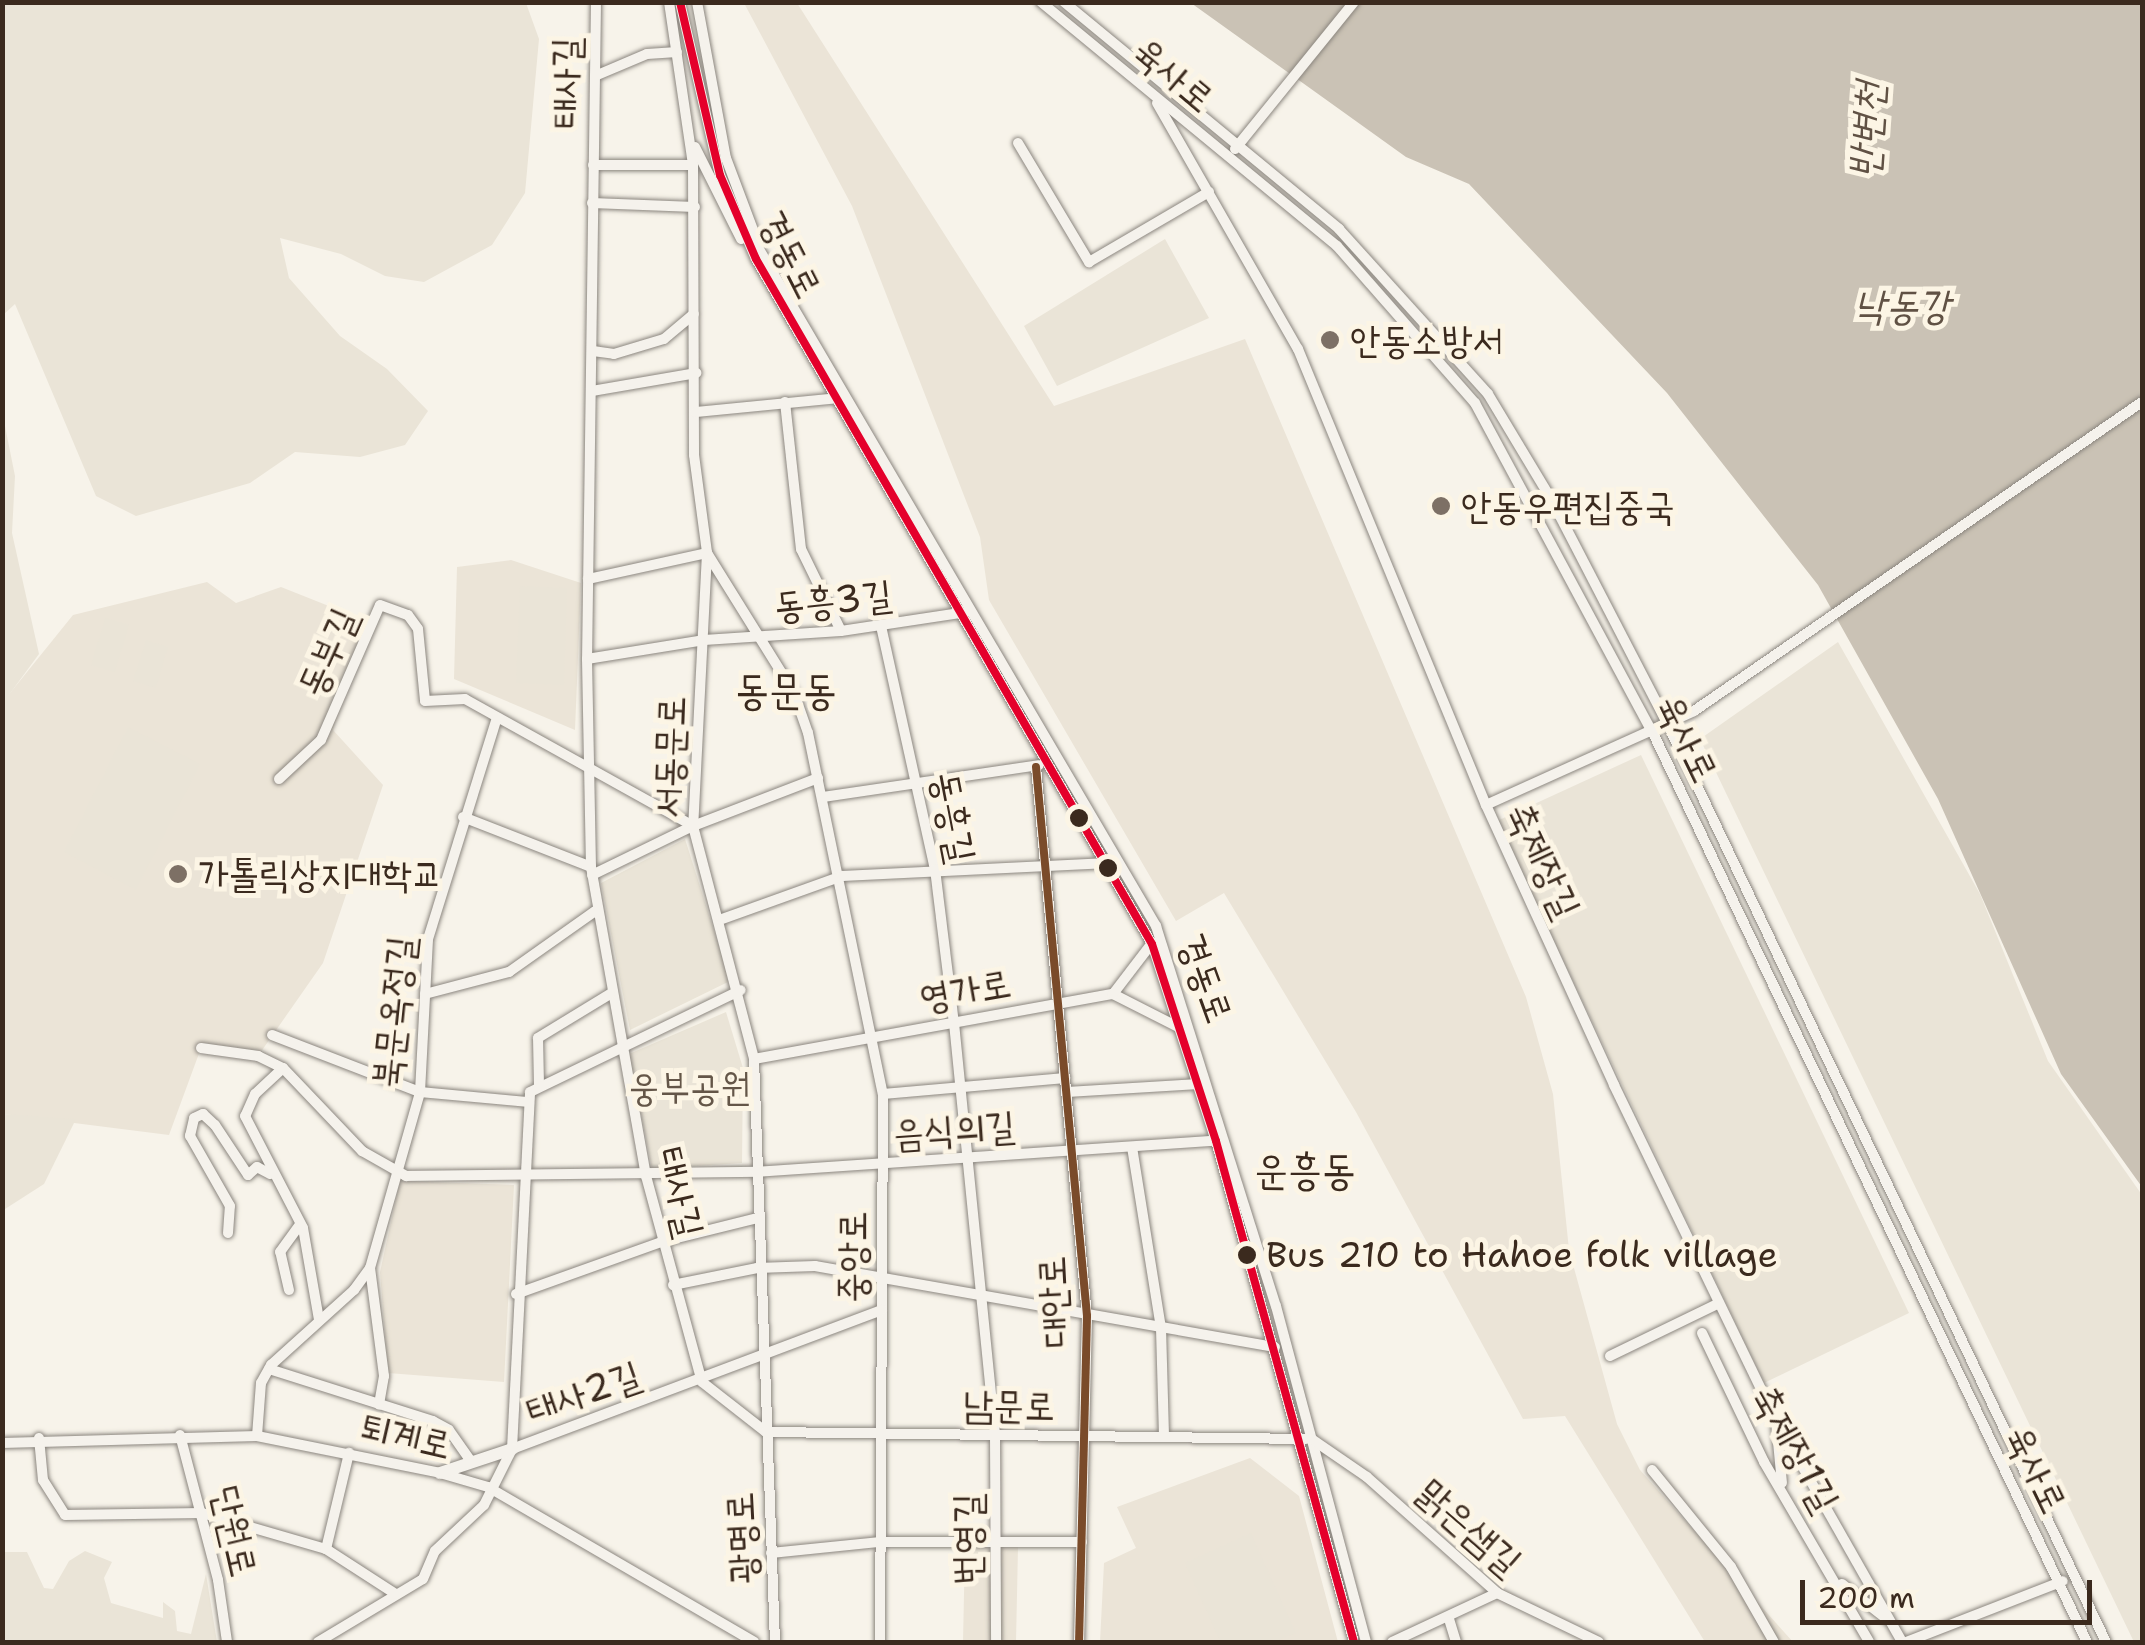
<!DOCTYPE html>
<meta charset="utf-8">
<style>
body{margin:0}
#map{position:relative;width:2145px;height:1645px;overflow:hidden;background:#f7f3ea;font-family:"Shantell Sans","Poor Story",sans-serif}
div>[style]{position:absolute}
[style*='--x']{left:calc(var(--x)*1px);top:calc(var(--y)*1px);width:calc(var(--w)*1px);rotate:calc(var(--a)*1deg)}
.built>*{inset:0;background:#ebe4d7}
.green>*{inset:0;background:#eae4d7}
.water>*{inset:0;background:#cac2b5}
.roads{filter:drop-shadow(0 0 2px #8b867f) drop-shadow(0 0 2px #8b867f)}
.minor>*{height:10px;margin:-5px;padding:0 5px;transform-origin:5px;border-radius:5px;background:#f5f2ec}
.major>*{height:12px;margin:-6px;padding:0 6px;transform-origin:6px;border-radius:6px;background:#f5f2ec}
.bus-1>*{height:8px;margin:-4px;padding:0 4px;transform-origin:4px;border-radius:4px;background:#e4002b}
.bus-2>*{height:8px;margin:-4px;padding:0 4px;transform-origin:4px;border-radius:4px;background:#7a4b2a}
.dots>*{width:28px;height:28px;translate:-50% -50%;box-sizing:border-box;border:5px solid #fcf5e5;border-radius:50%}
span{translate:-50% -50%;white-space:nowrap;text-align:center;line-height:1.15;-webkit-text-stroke:10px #fcf5e5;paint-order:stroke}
.bus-label{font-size:36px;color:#3b2a1e}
.left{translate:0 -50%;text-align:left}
.street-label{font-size:38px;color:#3b2a1e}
.poi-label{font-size:38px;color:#3b2a1e}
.park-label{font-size:38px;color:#645648}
.water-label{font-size:40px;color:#605144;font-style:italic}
.quarter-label{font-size:42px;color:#3b2a1e}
.frame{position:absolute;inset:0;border:5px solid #3b2a1e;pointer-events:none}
.scale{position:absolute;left:1800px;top:1580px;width:292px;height:45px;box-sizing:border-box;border:5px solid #3b2a1e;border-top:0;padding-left:12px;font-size:30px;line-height:35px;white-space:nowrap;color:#3b2a1e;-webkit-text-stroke:8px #fcf5e5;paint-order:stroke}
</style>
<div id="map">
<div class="built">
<div style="clip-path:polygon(744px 3px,797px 3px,1054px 406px,1245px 339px,1526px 997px,1553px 1094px,1569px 1250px,1617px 1424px,1640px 1470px,1793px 1642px,1705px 1642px,1565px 1416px,1523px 1419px,1356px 1112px,1224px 893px,1176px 921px,989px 600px,980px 537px,852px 206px)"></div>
<div style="clip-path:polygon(511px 560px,581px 583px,575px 730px,454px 679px,457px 567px)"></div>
<div style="clip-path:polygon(207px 582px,236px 603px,281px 587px,364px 620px,333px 730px,383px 785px,323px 963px,258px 1056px,201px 1048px,169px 1135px,3px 1114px,2px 703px,73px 615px)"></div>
<div style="clip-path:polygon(400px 1181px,514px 1185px,504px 1382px,388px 1373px,380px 1272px)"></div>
<div style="clip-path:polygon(1250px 1458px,1299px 1496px,1338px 1642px,1100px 1642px,1104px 1563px,1136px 1548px,1117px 1507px)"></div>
<div style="clip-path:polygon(965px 1546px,1018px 1547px,1016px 1642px,963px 1642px)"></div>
</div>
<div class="green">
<div style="clip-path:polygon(3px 2px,526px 3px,539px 39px,525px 193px,492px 245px,424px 282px,385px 276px,341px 254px,280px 238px,289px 278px,340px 336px,387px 369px,428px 411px,405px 445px,360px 457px,295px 452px,250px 483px,136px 516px,96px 496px,15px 304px,3px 315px)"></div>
<div style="clip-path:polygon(1165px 239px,1209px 318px,1057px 386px,1024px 326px)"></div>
<div style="clip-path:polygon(3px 416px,15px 476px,12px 533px,39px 654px,3px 703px)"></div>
<div style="clip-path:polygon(520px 586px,567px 588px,564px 685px,516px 683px)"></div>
<div style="clip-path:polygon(105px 618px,129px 625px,115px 672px,91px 665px)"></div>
<div style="clip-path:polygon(146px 640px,168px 647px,156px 688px,133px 681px)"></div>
<div style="clip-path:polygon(1838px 642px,1980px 894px,2048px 1061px,2142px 1195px,2142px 1642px,2134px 1642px,1700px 739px)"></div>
<div style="clip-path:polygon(128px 727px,200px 764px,136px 890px,64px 852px)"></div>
<div style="clip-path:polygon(1641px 755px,1909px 1313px,1764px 1383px,1497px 821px)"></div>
<div style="clip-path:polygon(685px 839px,730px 981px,630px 1030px,601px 883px)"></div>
<div style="clip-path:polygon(726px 1012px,743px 1068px,742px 1163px,652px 1169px,629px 1054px)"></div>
<div style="clip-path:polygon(3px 1114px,76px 1119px,44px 1184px,5px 1209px)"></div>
<div style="clip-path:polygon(1251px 1533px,1296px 1633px,1273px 1642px,1220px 1642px,1185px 1563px)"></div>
<div style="clip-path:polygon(85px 1551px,112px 1562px,104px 1578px,111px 1603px,163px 1618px,163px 1602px,175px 1611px,177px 1631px,191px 1634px,206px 1574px,217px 1642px,3px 1642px,3px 1552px,27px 1552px,44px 1588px,53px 1589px,69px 1561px)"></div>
</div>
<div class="water">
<div style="clip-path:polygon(1191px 3px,2142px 3px,2142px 1187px,2061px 1074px,1938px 799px,1818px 585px,1667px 393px,1469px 184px,1406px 157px)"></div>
</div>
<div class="roads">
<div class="minor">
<div style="--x:596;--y:2;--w:657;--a:90.78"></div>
<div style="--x:587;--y:659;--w:208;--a:88.9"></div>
<div style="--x:591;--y:867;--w:314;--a:79.9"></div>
<div style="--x:646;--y:1176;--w:213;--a:74.8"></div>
<div style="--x:669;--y:2;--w:165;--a:81.6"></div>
<div style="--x:693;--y:165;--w:290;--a:89.8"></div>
<div style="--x:694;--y:455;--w:99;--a:82.4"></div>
<div style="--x:707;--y:553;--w:273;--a:92.9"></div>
<div style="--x:693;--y:826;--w:241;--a:75.3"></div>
<div style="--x:754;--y:1059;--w:583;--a:87.94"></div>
<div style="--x:680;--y:2;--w:178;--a:77"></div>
<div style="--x:720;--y:175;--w:91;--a:66.8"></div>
<div style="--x:756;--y:259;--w:791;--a:59.97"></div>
<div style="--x:1152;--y:944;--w:207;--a:72"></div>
<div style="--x:1216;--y:1141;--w:520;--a:74.6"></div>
<div style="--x:697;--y:2;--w:159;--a:79.5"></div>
<div style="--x:726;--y:158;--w:82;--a:69.4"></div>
<div style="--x:1041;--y:2;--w:384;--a:39.5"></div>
<div style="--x:1337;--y:246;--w:209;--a:48.7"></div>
<div style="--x:1475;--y:403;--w:375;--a:61.7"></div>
<div style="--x:1653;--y:733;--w:1007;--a:64.48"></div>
<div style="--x:1064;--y:2;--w:357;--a:39.5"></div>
<div style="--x:1339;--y:229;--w:222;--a:47.9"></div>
<div style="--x:1488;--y:394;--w:120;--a:59"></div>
<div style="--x:1550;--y:497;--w:257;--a:62.6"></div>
<div style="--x:1668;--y:725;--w:1016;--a:64.47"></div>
<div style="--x:595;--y:76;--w:56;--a:-22.9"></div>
<div style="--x:647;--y:54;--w:30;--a:-4"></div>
<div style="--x:1157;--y:103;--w:284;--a:60.2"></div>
<div style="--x:1298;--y:349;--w:493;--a:67.6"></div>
<div style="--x:1486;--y:805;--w:308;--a:65.4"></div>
<div style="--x:1614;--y:1085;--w:372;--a:64.2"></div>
<div style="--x:1776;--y:1420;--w:255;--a:60.4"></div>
<div style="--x:1018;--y:143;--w:139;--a:59.2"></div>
<div style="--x:1089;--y:262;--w:139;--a:-30.3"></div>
<div style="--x:695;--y:147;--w:103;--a:63.4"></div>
<div style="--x:1235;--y:149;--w:189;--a:-51"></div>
<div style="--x:593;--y:165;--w:100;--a:0"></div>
<div style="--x:592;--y:203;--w:103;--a:2.2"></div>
<div style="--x:749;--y:232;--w:805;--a:59.61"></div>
<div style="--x:1156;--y:926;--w:398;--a:72.5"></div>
<div style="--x:1276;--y:1306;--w:348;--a:75"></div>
<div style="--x:593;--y:351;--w:21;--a:8"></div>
<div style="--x:614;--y:354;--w:52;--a:-16.7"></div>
<div style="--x:664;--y:339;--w:39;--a:-40"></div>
<div style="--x:592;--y:391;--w:106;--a:-9.8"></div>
<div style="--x:785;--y:402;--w:148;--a:83.8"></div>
<div style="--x:801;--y:549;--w:91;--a:64"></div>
<div style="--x:696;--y:412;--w:144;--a:-5.6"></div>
<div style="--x:588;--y:579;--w:122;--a:-12.3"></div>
<div style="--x:707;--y:553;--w:165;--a:58.1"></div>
<div style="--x:794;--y:693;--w:42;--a:70.7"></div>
<div style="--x:808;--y:733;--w:369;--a:78.3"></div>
<div style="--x:883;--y:1094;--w:548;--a:90.31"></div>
<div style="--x:881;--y:626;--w:249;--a:77.5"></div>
<div style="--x:935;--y:869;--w:155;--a:83"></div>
<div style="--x:954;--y:1023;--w:414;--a:84.3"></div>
<div style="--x:995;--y:1435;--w:207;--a:89.7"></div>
<div style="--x:587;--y:659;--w:119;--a:-9.2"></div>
<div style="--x:704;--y:640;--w:137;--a:-3.8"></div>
<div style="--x:841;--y:631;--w:127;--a:-8.6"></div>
<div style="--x:1036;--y:767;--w:551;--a:84.69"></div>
<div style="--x:1087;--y:1316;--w:326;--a:91.4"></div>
<div style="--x:279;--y:779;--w:57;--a:-42.9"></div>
<div style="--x:321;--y:740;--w:147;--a:-66.4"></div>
<div style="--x:380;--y:605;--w:30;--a:20"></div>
<div style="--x:408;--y:615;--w:17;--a:54"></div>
<div style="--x:418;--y:629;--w:72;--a:84.4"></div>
<div style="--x:425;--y:701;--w:40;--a:-2.9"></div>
<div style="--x:465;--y:699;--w:261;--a:29.1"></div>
<div style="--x:823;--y:797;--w:218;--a:-8.4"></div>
<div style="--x:1486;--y:805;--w:228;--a:-24.3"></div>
<div style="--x:1694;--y:711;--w:544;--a:-34.6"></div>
<div style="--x:463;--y:817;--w:137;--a:21.3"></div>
<div style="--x:592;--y:875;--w:112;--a:-25.9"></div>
<div style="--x:693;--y:826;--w:134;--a:-21"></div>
<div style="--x:722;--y:919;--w:127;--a:-19.7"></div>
<div style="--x:842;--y:876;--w:267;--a:-2.8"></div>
<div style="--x:425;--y:994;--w:87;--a:-14.7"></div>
<div style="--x:509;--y:972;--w:105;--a:-35.3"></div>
<div style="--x:1113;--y:994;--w:77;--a:26.9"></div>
<div style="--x:272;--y:1035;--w:159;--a:21.1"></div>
<div style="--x:420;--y:1092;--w:107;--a:5.3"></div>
<div style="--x:201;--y:1048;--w:58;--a:8"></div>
<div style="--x:258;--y:1056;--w:28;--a:26"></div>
<div style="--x:283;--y:1068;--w:115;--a:46.4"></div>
<div style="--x:362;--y:1151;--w:51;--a:29.6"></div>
<div style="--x:406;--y:1176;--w:350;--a:-0.7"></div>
<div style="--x:756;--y:1172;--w:461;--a:-3.9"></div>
<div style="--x:754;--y:1059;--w:365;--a:-10.3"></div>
<div style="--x:1113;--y:994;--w:64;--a:-52.6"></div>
<div style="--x:283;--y:1068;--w:38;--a:137"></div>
<div style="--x:255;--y:1094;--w:24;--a:114"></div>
<div style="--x:245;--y:1116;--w:126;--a:62.6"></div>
<div style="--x:303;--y:1228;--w:93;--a:80.1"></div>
<div style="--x:539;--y:1085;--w:47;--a:-91.2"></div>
<div style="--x:538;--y:1038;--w:84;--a:-31.4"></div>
<div style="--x:1067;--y:1092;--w:132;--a:-3.5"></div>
<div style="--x:883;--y:1094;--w:183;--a:-5"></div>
<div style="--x:1132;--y:1147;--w:183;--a:80.9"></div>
<div style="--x:1161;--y:1328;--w:109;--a:88.4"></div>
<div style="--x:228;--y:1233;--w:27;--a:-86"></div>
<div style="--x:230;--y:1206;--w:81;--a:-119.7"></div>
<div style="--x:190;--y:1136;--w:18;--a:-77"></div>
<div style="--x:194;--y:1118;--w:10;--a:-24"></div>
<div style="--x:203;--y:1114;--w:16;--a:43"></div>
<div style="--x:215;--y:1125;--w:60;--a:56.6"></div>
<div style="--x:248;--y:1175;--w:12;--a:-42"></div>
<div style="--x:257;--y:1167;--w:15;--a:28"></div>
<div style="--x:370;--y:1268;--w:109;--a:82.6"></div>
<div style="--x:384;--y:1376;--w:29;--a:100"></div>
<div style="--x:673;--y:1285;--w:86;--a:-11.4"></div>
<div style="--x:757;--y:1268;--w:58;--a:-2"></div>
<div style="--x:815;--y:1266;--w:467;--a:10"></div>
<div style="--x:289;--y:1290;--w:39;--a:-103"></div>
<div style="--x:280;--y:1252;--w:34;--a:-54"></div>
<div style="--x:516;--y:1294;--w:154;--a:-19.7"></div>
<div style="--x:661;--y:1242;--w:99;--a:-14"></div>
<div style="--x:1702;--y:1333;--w:143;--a:64.3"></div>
<div style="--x:1764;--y:1462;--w:208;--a:59.7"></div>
<div style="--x:1610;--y:1356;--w:121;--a:-25.9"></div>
<div style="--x:269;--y:1369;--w:172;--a:17.6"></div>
<div style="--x:433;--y:1421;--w:18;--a:29"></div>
<div style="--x:449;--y:1430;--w:39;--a:55"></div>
<div style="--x:702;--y:1382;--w:81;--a:38"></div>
<div style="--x:1776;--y:1421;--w:62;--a:84.5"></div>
<div style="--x:766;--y:1432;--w:540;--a:0.74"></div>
<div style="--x:180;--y:1435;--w:150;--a:75.3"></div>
<div style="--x:218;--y:1580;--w:63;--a:81.7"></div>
<div style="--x:257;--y:1436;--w:53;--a:-85.7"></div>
<div style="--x:261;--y:1383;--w:21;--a:-61"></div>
<div style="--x:271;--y:1365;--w:112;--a:-42.1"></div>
<div style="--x:354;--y:1290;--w:27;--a:-54"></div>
<div style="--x:370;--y:1268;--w:183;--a:-74.1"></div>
<div style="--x:420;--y:1092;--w:153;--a:-87"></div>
<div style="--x:428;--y:939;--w:232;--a:-72.7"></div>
<div style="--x:39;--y:1438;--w:42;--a:84.6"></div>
<div style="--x:43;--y:1480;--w:41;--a:57.8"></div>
<div style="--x:65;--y:1515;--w:137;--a:-0.8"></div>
<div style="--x:202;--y:1513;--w:129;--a:16.2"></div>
<div style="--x:326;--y:1549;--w:81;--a:32.9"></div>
<div style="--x:1313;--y:1440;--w:65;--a:34.4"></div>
<div style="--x:1367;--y:1477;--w:174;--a:41.7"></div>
<div style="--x:1497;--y:1593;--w:113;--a:25.7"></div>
<div style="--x:2;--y:1443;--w:255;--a:-1.6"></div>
<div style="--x:257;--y:1436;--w:187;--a:11.4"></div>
<div style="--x:440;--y:1473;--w:50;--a:16.3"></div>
<div style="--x:488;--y:1487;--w:308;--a:30.2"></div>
<div style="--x:512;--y:1449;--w:395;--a:-20.6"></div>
<div style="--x:1652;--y:1470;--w:125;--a:50.8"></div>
<div style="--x:1731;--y:1567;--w:86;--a:60.2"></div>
<div style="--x:326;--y:1549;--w:99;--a:-76.5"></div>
<div style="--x:771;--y:1553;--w:110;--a:-5.8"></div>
<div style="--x:880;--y:1542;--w:202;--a:0"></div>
<div style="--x:1842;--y:1584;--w:57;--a:37.9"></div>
<div style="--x:1449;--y:1619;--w:24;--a:73"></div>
<div style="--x:318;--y:1642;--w:122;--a:-31"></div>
<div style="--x:423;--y:1579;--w:30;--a:-67"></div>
<div style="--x:435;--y:1551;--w:67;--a:-43.2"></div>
<div style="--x:484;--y:1505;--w:63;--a:-63.4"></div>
<div style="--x:512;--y:1449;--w:357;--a:-87.1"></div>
<div style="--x:530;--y:1092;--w:234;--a:-25.8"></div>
<div style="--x:1392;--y:1642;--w:116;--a:-25"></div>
<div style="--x:1906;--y:1642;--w:168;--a:-21.2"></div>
</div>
<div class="major">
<div style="--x:440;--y:1473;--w:76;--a:-18.4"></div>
</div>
</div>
<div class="bus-1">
<div style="--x:680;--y:2;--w:178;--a:77"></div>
<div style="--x:720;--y:175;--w:91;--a:66.8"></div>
<div style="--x:756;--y:259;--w:791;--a:59.97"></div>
<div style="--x:1152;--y:944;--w:207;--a:72"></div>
<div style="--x:1216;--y:1141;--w:520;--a:74.6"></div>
</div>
<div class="bus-2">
<div style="--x:1036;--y:767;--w:551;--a:84.69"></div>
<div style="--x:1087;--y:1316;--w:326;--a:91.4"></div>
</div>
<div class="dots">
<div style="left:1330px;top:340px;background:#7d7065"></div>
<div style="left:1441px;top:506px;background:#7d7065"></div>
<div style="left:1079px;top:818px;background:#3b2a1e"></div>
<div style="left:1108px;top:868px;background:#3b2a1e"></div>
<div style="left:178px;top:874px;background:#7d7065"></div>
<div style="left:1247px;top:1255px;background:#3b2a1e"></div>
</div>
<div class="bus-label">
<span class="left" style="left:1266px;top:1255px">Bus 210 to Hahoe folk village</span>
</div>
<div class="street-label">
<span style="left:1174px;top:74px;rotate:40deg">육사로</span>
<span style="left:565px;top:83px;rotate:-89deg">태사길</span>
<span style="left:791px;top:254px;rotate:63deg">경동로</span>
<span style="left:833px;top:600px;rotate:-6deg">동흥3길</span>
<span style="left:327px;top:652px;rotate:-66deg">동부길</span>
<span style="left:1688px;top:738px;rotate:64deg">육사로</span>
<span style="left:669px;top:757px;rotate:-88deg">서동문로</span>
<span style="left:954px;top:817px;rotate:79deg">동흥길</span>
<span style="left:1544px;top:860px;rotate:65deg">축제장길</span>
<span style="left:1206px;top:978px;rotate:70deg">경동로</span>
<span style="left:965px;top:990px;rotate:-10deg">영가로</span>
<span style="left:393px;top:1012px;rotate:-84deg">북문옥정길</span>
<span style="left:954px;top:1129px;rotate:-4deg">음식의길</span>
<span style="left:681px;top:1192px;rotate:77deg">태사길</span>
<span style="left:852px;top:1257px;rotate:-90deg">중앙로</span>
<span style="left:1053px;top:1302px;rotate:-93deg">대안로</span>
<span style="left:583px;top:1392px;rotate:-19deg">태사2길</span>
<span style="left:1009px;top:1405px;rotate:1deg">남문로</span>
<span style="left:406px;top:1435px;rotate:13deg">퇴계로</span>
<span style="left:1796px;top:1448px;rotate:61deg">축제장1길</span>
<span style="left:2037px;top:1469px;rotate:64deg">육사로</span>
<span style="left:1470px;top:1527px;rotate:41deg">맑은샘길</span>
<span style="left:235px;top:1531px;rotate:77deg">단원로</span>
<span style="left:741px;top:1538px;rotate:-93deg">광명로</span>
<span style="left:967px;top:1539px;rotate:-90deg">번영길</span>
</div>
<div class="poi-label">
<span class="left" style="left:1350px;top:340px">안동소방서</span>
<span class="left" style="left:1461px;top:506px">안동우편집중국</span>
<span class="left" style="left:198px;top:874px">가톨릭상지대학교</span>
</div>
<div class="park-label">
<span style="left:690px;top:1087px">웅부공원</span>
</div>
<div class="water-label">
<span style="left:1866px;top:130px;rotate:-86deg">반변천</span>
<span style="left:1902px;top:305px">낙동강</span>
</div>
<div class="quarter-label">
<span style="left:786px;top:689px">동문동</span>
<span style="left:1305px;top:1169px">운흥동</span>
</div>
<div class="frame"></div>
<div class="scale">200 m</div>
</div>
